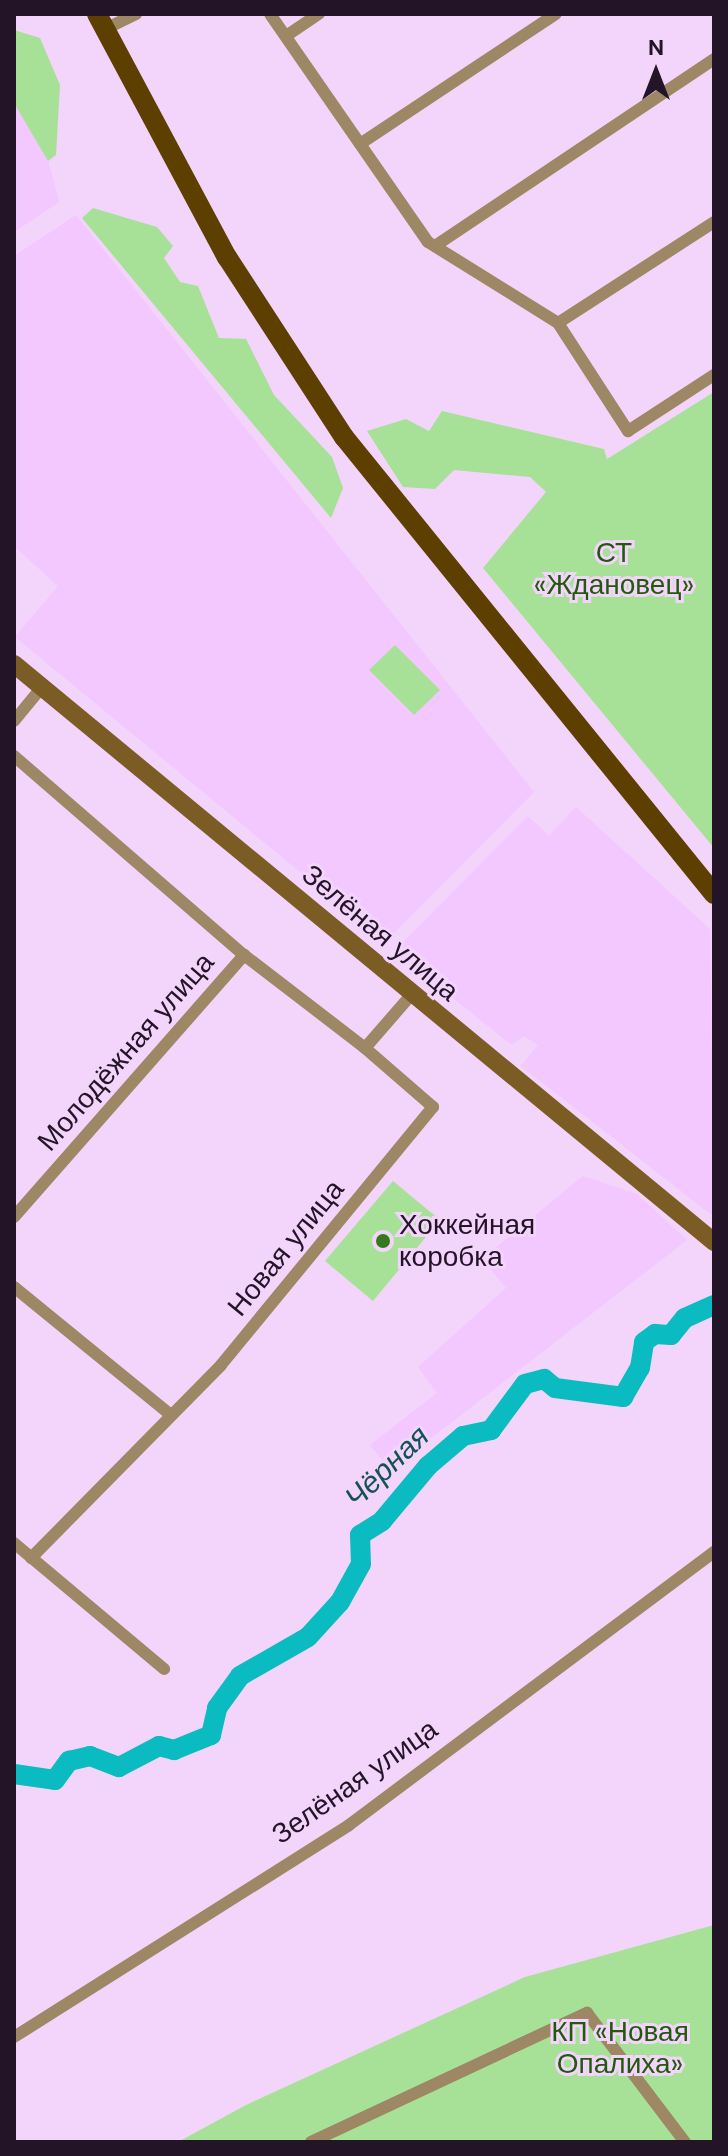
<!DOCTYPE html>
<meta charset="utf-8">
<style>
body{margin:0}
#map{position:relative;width:728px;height:2156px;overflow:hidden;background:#f3d4fb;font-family:"DM Sans",sans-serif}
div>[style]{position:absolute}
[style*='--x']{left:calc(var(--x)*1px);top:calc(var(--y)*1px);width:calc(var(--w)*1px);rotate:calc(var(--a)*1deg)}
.built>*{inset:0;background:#f3c7ff}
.green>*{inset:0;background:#a7e197}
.river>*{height:20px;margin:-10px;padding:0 10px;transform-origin:10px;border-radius:10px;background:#0abcc2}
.street>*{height:12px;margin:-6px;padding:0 6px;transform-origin:6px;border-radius:6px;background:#9d8765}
.secondary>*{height:18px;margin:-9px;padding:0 9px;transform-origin:9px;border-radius:9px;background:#7b5c25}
.primary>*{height:20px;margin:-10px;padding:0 10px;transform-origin:10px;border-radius:10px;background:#5d3f00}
.dots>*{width:22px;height:22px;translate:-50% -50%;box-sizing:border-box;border:4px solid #f3d4fb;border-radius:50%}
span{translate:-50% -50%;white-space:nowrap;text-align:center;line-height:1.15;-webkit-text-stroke:6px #f3d4fb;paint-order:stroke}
.park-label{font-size:28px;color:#225a0c}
.street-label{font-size:28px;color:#231527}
.poi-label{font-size:28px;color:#231527}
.left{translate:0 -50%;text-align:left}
.water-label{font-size:30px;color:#145355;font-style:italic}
.frame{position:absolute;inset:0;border:16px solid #231527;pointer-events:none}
.north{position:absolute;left:616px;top:32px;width:80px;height:80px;-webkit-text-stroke:6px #f3d4fb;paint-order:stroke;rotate:0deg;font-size:22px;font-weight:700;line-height:32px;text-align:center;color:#231527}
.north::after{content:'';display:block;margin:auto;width:28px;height:36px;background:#231527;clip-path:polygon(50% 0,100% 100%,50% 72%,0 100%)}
</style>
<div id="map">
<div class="built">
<div style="clip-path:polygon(14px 30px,59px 202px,14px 232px)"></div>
<div style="clip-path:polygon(76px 215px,534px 792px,385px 942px,15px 637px,58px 586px,14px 546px,14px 256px)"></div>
<div style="clip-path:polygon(576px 807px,710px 929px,714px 1217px,521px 1066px,538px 1045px,523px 1036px,512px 1045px,394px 951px,528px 816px,549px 836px)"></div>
<div style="clip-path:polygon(583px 1176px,637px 1194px,687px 1240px,390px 1470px,370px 1445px,437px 1393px,418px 1367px,506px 1288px,482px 1259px)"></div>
</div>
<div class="green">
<div style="clip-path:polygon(14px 30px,40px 38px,60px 85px,56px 155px,48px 161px,14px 103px)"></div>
<div style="clip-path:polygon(93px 208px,157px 227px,173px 246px,164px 258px,180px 282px,198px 286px,219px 338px,246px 339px,274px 395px,332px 457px,343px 488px,331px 518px,82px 218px)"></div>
<div style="clip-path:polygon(714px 392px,714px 848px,483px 568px,546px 492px,530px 477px,454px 470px,435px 489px,403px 487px,367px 431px,406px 419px,429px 431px,442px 411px,604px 449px,607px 459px)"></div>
<div style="clip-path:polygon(395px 645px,440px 690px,414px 715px,369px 670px)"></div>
<div style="clip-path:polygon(393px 1181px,440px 1220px,373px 1301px,325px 1261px)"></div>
<div style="clip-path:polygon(714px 1925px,714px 2142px,178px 2142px,246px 2105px,525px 1977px)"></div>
</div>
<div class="river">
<div style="--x:14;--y:1774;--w:41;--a:8.3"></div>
<div style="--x:55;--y:1780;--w:24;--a:-54"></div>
<div style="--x:69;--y:1761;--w:22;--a:-13"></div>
<div style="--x:90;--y:1756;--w:31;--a:21"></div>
<div style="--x:119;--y:1767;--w:45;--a:-27.7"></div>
<div style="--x:159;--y:1746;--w:16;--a:15"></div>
<div style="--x:174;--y:1750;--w:40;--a:-22"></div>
<div style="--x:211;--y:1735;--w:28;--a:-77"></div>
<div style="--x:217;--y:1708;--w:39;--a:-54"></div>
<div style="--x:240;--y:1676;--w:78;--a:-29.8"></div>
<div style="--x:308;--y:1637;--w:47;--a:-47.6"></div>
<div style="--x:340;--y:1602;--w:43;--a:-61.1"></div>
<div style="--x:361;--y:1564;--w:29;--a:-92"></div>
<div style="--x:360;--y:1535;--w:26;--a:-32"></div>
<div style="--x:382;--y:1521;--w:72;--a:-50.1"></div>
<div style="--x:428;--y:1466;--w:46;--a:-40.6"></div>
<div style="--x:463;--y:1436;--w:29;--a:-12"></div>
<div style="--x:491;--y:1430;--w:57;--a:-53.5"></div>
<div style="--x:525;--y:1384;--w:20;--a:-15"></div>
<div style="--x:544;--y:1379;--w:14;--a:39"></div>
<div style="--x:555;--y:1388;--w:69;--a:7.5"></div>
<div style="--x:623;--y:1397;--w:34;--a:-60"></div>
<div style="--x:640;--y:1368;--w:26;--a:-81"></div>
<div style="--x:644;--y:1342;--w:14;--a:-36"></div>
<div style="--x:655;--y:1334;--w:16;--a:4"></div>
<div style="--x:671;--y:1335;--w:22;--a:-51"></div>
<div style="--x:685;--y:1318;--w:32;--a:-24"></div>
</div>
<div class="street">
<div style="--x:270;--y:14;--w:277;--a:55.3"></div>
<div style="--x:428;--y:242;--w:153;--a:31.9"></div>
<div style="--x:558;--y:323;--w:129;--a:57.1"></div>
<div style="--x:628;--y:431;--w:103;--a:-33.1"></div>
<div style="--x:103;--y:30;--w:37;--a:-26"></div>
<div style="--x:286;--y:36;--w:40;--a:-34"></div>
<div style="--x:360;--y:144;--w:235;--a:-33.6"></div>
<div style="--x:435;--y:246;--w:336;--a:-33.8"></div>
<div style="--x:558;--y:323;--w:186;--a:-32.9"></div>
<div style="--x:14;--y:721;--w:44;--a:-50.5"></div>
<div style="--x:14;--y:756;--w:304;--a:40.9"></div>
<div style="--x:244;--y:955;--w:153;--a:37.5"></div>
<div style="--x:365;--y:1048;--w:70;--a:-49"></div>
<div style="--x:14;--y:1217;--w:349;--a:-48.7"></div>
<div style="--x:14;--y:1287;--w:203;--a:39.2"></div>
<div style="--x:14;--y:1543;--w:196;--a:40"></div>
<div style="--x:31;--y:1558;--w:271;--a:-45.4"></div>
<div style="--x:221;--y:1365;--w:334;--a:-50.6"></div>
<div style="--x:433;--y:1107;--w:90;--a:-139.1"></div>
<div style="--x:14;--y:2037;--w:396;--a:-32.3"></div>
<div style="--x:349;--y:1825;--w:456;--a:-36.8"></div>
<div style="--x:311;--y:2142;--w:305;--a:-25.1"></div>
<div style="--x:587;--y:2013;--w:162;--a:52.8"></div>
</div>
<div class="secondary">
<div style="--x:14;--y:664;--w:908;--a:39.55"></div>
</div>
<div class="primary">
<div style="--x:97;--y:14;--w:276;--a:61.9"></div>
<div style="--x:227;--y:257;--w:215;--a:57"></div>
<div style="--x:344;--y:437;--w:588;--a:51.01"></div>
</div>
<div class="dots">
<div style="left:383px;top:1241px;background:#35791c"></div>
</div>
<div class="park-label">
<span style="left:614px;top:569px">СТ<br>«Ждановец»</span>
<span style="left:620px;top:2048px">КП «Новая<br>Опалиха»</span>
</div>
<div class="street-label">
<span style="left:380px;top:933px;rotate:40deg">Зелёная улица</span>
<span style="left:126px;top:1052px;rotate:-49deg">Молодёжная улица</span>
<span style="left:286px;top:1248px;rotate:-51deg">Новая улица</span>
<span style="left:355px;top:1782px;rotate:-35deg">Зелёная улица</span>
</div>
<div class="poi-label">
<span class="left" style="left:399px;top:1241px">Хоккейная<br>коробка</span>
</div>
<div class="water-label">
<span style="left:387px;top:1467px;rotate:-44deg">Чёрная</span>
</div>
<div class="frame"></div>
<div class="north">N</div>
</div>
